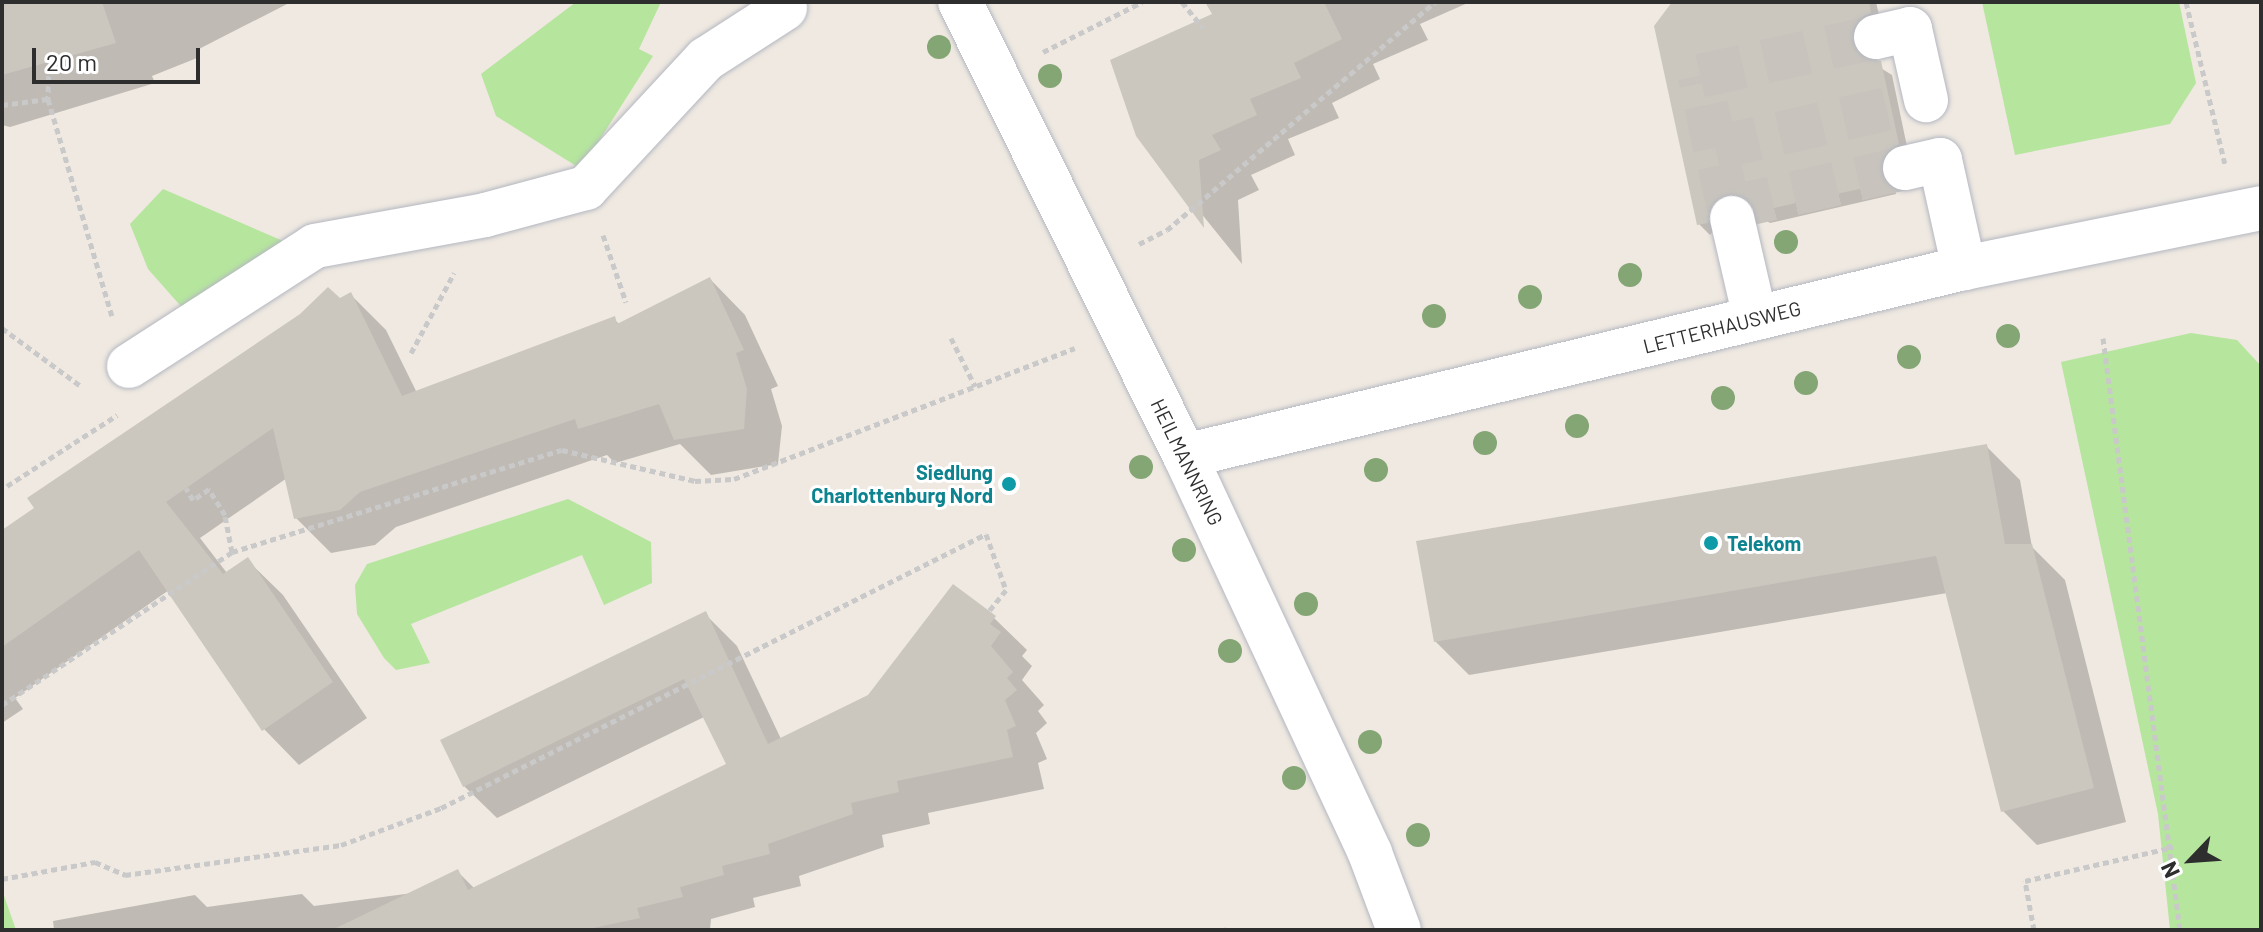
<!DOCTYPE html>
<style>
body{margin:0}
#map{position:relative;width:2263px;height:932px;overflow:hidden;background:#efe9e1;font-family:Barlow,sans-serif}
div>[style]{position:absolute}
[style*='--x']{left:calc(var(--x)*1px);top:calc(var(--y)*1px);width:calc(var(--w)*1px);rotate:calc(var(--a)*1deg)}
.green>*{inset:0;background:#b6e59e}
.shadow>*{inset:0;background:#0003}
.building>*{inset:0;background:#cbc7bf}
.minor-tunnel>*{height:44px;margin-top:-22px;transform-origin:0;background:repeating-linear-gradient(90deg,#c8c4bd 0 44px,transparent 0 66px)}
.path>*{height:5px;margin-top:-2.5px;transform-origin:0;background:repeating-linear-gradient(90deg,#c9c9c9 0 6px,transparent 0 10px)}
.roads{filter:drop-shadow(0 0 2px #b4b7c1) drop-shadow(0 0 2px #b4b7c1)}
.minor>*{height:44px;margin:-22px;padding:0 22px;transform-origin:22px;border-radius:22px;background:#fff}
.trees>*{width:24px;height:24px;margin:-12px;border-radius:50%;background:#84a574}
.dots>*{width:22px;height:22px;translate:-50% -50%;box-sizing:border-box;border:4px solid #fff;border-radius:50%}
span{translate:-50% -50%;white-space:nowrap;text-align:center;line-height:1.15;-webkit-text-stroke:6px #fff;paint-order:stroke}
.street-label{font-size:20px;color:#2e2e2e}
.culture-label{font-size:20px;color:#0d838f;font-weight:700}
.right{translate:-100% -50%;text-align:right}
.left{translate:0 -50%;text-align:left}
.frame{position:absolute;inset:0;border:4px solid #2e2e2e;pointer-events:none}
.north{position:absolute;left:2151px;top:820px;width:80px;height:80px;-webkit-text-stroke:6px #fff;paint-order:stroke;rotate:245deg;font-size:22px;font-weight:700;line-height:32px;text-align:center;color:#2e2e2e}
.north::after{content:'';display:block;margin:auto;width:28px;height:36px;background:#2e2e2e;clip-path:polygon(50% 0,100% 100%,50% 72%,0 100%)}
.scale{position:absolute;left:32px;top:48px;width:168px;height:36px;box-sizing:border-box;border:4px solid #2e2e2e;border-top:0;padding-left:10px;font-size:24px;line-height:28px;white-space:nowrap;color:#2e2e2e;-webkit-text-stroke:6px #fff;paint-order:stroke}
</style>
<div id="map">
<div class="green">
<div style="clip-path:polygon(576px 2px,661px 2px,639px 49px,653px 56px,581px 169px,496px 116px,481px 74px)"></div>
<div style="clip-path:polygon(1982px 2px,2179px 2px,2196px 83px,2170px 124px,2015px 155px)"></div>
<div style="clip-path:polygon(163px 189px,290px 244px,186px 312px,148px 269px,130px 224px)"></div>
<div style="clip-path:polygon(2191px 333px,2237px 340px,2261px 366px,2261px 930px,2170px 930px,2158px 814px,2061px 362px)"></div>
<div style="clip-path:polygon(568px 499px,651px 542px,652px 583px,604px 605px,582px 555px,411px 624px,430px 663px,396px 670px,384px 658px,357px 614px,355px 585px,367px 564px)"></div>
<div style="clip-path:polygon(2px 890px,16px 930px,2px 930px)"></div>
</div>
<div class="shadow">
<div style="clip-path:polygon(2px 2px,291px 2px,197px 50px,197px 58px,152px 76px,155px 83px,10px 127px,2px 125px)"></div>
<div style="clip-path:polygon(1212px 2px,1470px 2px,1420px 24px,1428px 40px,1373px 64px,1380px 79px,1332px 103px,1339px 118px,1288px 139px,1295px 155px,1251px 175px,1259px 190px,1238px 200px,1242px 264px,1138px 135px,1214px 15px)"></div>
<div style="clip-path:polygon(1675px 2px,1876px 2px,1881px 24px,1862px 42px,1866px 59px,1892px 75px,1909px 156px,1892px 172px,1896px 194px,1770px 223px,1739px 204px,1710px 235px,1699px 224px)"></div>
<div style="clip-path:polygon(710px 279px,745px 315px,778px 386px,771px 389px,782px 426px,778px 464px,711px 475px,680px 444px,615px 463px,607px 455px,396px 527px,375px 545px,331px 553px,296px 518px,287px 478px,200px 538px,227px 573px,247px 560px,283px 595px,367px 718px,299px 765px,264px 729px,169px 590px,15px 698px,23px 709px,2px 723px,2px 532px,340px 300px,351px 295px,386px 330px,417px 393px,614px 319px,620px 325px)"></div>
<div style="clip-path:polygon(1986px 446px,2020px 480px,2032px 547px,2065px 580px,2126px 822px,2037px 845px,2003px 811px,1947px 593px,1469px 675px,1435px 641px)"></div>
<div style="clip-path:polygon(705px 614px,737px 646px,781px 739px,869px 696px,994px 618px,1027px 650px,1022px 656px,1032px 666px,1022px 680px,1044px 705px,1038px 711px,1047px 723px,1036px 733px,1047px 759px,1038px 763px,1044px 789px,928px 813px,930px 824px,882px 835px,884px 847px,799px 876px,801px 886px,753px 898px,755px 907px,711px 919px,710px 930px,54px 930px,53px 921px,195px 895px,207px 907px,302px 894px,314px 906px,413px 893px,458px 872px,475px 889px,728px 765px,704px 717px,497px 818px,464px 786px)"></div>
</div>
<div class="building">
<div style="clip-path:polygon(2px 2px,102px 2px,116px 43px,2px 75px)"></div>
<div style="clip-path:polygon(1205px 2px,1324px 2px,1342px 39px,1294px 63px,1301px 78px,1250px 99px,1257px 115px,1212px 135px,1221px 150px,1199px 160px,1204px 228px,1136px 136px,1110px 60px,1212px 14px)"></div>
<div style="clip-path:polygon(1672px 2px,1869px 2px,1871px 13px,1858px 19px,1852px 42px,1858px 55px,1881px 61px,1899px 144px,1881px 160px,1886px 183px,1756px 212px,1750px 200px,1727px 194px,1714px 200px,1708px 223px,1697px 225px,1654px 26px)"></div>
<div style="clip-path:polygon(710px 277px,744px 350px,736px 353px,747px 389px,744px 429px,674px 440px,659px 404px,578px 429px,575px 419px,360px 492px,340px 510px,294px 519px,273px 428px,166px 502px,223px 574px,248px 557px,333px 682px,262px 731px,139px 550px,2px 647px,2px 530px,34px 508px,27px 498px,300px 314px,328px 287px,340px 298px,351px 292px,402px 396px,615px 316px,617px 324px)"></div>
<div style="clip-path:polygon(1987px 444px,2005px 544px,2032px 544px,2094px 788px,2001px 812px,1936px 556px,1434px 642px,1416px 541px)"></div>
<div style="clip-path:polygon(953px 584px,996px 616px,990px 624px,1001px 632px,991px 646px,1013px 672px,1007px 678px,1017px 690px,1005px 700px,1016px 726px,1007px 730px,1013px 757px,897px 781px,899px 792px,851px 803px,853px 814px,768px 844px,770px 854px,722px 866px,724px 875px,680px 887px,683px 897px,637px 908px,640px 918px,584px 930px,332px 930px,458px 869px,468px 890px,726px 764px,684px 679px,463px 787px,440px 740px,706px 611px,768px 744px,868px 695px)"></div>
</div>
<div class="minor-tunnel">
<div style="--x:1715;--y:148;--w:74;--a:-101.8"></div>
<div style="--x:1700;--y:76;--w:180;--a:-12.5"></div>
<div style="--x:1729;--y:208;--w:62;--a:-103.1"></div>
<div style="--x:1715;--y:148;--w:180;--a:-12.8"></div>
<div style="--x:1732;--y:218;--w:10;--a:-107"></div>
<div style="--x:1729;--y:208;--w:180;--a:-12.8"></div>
</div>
<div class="path">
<div style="--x:1182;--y:2;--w:33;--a:51"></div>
<div style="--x:2186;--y:2;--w:167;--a:76.5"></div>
<div style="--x:1043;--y:52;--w:111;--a:-26.8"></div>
<div style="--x:49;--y:66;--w:33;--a:92"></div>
<div style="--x:48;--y:99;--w:226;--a:73.6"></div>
<div style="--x:2;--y:105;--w:46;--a:-7.4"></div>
<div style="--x:603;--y:235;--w:71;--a:71.1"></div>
<div style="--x:1139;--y:244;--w:31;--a:-27"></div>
<div style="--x:1167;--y:230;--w:352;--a:-40.4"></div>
<div style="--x:2;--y:328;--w:99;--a:36.4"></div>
<div style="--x:951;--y:338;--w:54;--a:63.4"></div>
<div style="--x:2103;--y:338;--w:597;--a:82.59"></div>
<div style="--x:411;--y:353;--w:91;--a:-61.7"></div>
<div style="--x:7;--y:486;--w:131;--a:-32.8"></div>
<div style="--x:232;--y:552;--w:345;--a:-17.2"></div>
<div style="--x:562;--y:450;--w:137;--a:13.1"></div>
<div style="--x:695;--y:481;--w:39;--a:-3"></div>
<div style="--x:734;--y:479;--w:365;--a:-21"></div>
<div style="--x:2;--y:705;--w:276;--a:-33.6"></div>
<div style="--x:232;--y:552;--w:38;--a:-101"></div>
<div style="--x:225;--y:515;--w:31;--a:-122"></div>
<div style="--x:209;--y:489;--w:19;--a:145"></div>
<div style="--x:193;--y:500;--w:14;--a:-120"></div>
<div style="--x:2;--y:879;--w:95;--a:-10.4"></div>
<div style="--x:95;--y:862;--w:33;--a:23"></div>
<div style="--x:125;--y:875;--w:218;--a:-7.9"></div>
<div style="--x:341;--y:845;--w:107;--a:-20.3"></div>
<div style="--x:441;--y:808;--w:610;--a:-26.69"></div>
<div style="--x:986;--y:534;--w:59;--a:70.3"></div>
<div style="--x:1006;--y:590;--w:27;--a:129"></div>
<div style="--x:1225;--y:930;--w:2;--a:-27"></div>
<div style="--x:2034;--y:930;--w:50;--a:-100.4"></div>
<div style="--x:2025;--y:881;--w:152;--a:-12.9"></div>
</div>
<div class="roads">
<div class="minor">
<div style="--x:960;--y:2;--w:507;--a:63.64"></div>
<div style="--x:1185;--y:456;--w:438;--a:65"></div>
<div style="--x:1370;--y:853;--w:82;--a:69.4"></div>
<div style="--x:1876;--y:37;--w:35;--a:-13"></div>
<div style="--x:1910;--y:29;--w:73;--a:77.3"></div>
<div style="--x:1905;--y:168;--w:36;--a:-13"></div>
<div style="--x:1940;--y:160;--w:111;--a:77.5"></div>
<div style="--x:1732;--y:218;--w:103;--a:77"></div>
<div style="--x:129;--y:366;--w:221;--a:-32.8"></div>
<div style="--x:315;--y:246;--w:173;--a:-10.3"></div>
<div style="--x:485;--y:215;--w:105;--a:-15"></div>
<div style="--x:586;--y:188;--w:176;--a:-47.1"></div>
<div style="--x:706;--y:59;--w:94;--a:-32.8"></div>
<div style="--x:1185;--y:456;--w:801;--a:-13.57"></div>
<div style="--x:1964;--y:268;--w:303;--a:-11.4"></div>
</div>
</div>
<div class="trees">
<div style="left:939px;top:47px"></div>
<div style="left:1050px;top:76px"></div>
<div style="left:1786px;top:242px"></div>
<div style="left:1630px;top:275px"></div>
<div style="left:1530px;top:297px"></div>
<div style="left:1434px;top:316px"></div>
<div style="left:2008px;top:336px"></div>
<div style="left:1909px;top:357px"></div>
<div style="left:1806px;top:383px"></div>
<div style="left:1723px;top:398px"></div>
<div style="left:1577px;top:426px"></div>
<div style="left:1485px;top:443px"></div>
<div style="left:1141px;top:467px"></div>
<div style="left:1376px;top:470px"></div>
<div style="left:1184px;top:550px"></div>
<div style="left:1306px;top:604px"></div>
<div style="left:1230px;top:651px"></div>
<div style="left:1370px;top:742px"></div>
<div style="left:1294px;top:778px"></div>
<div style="left:1418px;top:835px"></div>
</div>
<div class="dots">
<div style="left:1009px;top:484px;background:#0f9aa8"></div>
<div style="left:1711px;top:543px;background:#0f9aa8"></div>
</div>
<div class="street-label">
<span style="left:1722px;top:327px;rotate:-14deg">LETTERHAUSWEG</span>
<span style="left:1187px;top:462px;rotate:64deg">HEILMANNRING</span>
</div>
<div class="culture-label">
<span class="right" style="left:993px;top:484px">Siedlung<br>Charlottenburg Nord</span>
<span class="left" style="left:1727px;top:543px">Telekom</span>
</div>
<div class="frame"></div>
<div class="north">N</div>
<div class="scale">20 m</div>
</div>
